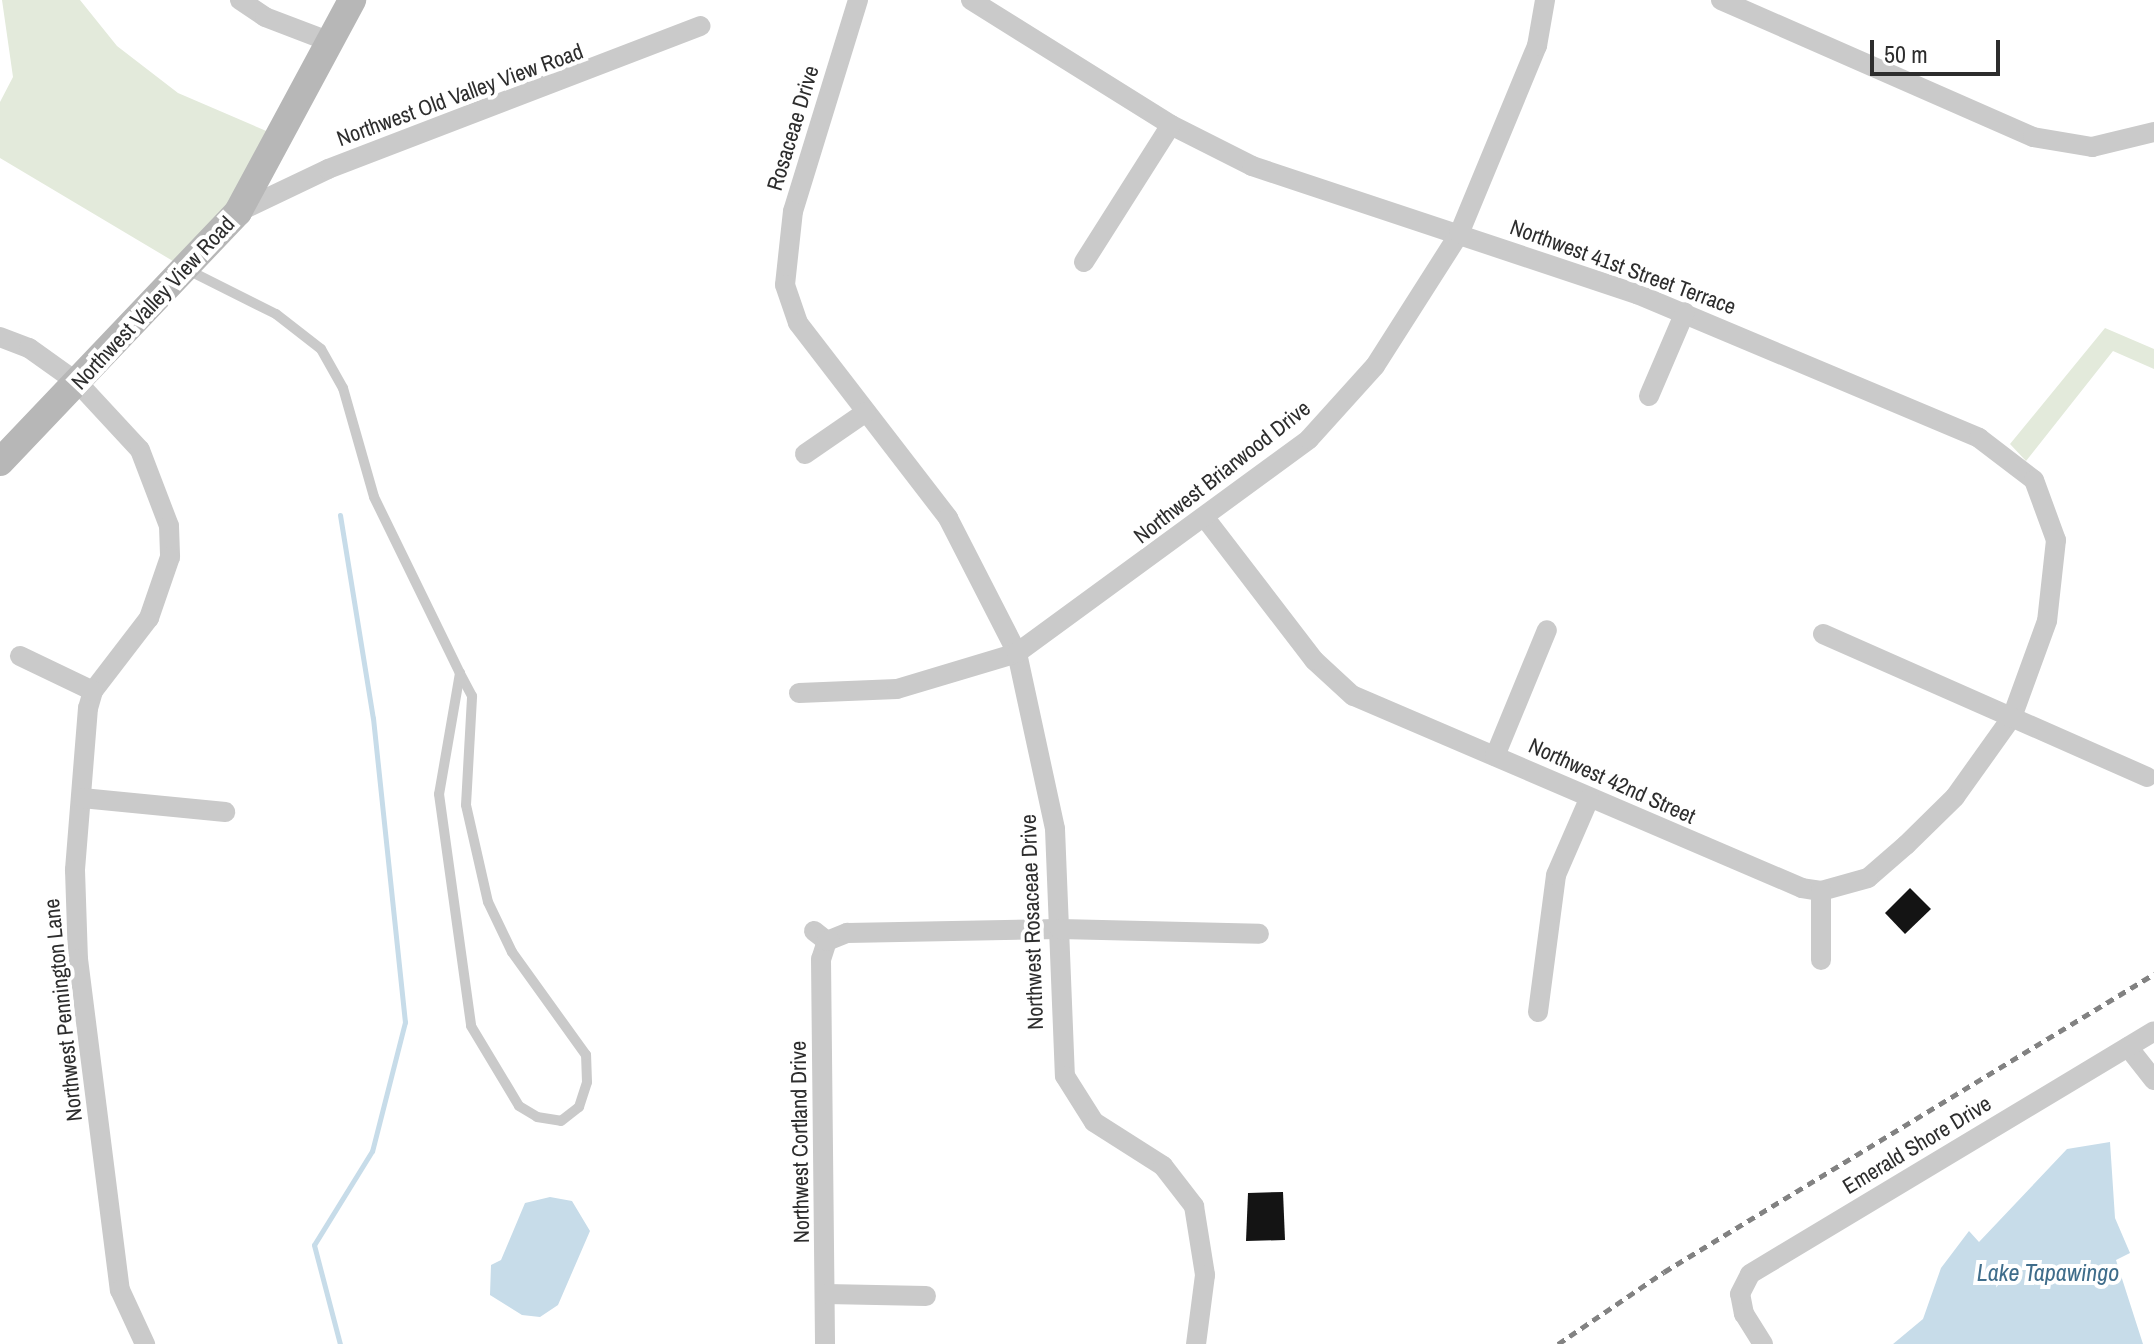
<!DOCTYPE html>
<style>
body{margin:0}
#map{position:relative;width:2154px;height:1344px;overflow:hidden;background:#fff;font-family:"Archivo Narrow",sans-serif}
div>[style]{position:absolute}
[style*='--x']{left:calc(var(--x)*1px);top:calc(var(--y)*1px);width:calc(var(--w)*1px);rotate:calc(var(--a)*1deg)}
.green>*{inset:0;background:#e3eadb}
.water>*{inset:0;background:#c7dce9}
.stream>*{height:5px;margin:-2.5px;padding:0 2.5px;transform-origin:2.5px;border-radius:2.5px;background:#c7dce9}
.building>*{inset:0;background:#141414}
.lane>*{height:10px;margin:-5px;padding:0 5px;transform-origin:5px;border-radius:5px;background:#cacaca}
.street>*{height:20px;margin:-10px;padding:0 10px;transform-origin:10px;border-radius:10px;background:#cacaca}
.secondary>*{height:28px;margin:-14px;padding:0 14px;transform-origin:14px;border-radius:14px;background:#b7b7b7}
.rail>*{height:5px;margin-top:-2.5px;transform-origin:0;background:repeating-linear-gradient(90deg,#828282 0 8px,transparent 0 14px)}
span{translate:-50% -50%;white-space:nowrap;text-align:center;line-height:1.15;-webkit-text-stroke:8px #fff;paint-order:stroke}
.street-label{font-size:22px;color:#2d2d2d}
.water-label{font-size:24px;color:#3f6d8b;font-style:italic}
.scale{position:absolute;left:1870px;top:40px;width:130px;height:36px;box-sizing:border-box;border:4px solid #2d2d2d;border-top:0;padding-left:10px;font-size:24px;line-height:28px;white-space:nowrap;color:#2d2d2d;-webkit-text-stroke:6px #fff;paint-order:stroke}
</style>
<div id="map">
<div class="green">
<div style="clip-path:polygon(2px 0,80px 0,117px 46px,178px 93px,278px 136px,188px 270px,0 158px,0 102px,13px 77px)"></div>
<div style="clip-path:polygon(2105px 328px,2154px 349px,2154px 369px,2113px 351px,2026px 461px,2010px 444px)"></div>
</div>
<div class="water">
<div style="clip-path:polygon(2110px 1142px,2115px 1218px,2130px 1253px,2116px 1260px,2143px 1344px,1893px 1344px,1923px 1319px,1941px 1268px,1969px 1231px,1979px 1242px,2067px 1149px)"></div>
<div style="clip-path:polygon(550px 1197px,572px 1201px,590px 1231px,558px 1305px,540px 1317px,522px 1315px,490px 1295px,491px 1265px,501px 1260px,525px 1203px)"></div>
</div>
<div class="stream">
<div style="--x:340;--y:515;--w:206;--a:80.8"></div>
<div style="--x:373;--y:718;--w:306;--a:84"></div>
<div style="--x:405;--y:1022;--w:133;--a:104.3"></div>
<div style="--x:372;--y:1151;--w:110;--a:121.7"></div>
<div style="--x:314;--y:1245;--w:102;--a:75.3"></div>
</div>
<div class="building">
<div style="clip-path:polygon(1910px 888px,1931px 909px,1905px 934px,1885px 913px)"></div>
<div style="clip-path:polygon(1283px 1192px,1285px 1240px,1246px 1241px,1248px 1193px)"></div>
</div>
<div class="lane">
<div style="--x:188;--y:270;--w:98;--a:26.6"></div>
<div style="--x:276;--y:314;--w:57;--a:37.9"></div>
<div style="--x:321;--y:349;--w:45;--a:60.6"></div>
<div style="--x:343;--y:388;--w:113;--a:74.1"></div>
<div style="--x:374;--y:497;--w:196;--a:64"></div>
<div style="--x:460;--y:673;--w:123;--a:99.8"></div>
<div style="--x:439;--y:794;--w:234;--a:82.1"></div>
<div style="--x:471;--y:1026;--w:93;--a:59"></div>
<div style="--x:519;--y:1106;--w:21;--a:31"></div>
<div style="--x:537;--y:1117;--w:24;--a:9"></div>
<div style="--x:561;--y:1121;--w:23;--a:-38"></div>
<div style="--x:579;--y:1107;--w:26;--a:-72"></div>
<div style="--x:587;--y:1082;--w:27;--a:-92"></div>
<div style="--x:586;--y:1055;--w:127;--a:-125.7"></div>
<div style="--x:512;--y:952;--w:55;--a:-115.6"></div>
<div style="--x:488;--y:902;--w:99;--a:-102.8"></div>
<div style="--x:466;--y:805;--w:109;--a:-86.8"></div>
<div style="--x:472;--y:696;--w:26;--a:-118"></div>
</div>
<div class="street">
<div style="--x:240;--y:0;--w:30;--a:34"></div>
<div style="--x:265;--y:17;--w:67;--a:20.9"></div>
<div style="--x:858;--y:0;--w:221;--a:107.1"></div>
<div style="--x:793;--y:211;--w:74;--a:96.2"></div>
<div style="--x:785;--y:285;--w:40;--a:71.1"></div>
<div style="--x:798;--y:323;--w:246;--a:52.4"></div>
<div style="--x:948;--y:518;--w:152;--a:62.9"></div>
<div style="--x:1017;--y:653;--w:180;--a:77.8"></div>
<div style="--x:1055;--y:829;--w:247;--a:87.7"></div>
<div style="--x:1065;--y:1076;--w:54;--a:57.8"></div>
<div style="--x:1094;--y:1122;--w:82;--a:32.5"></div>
<div style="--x:1163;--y:1166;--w:51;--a:52.2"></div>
<div style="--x:1194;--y:1206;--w:70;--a:80.9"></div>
<div style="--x:1205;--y:1275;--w:70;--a:97.4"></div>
<div style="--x:971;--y:0;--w:236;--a:32"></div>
<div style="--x:1171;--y:125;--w:91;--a:26.8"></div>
<div style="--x:1252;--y:166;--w:406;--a:18.4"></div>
<div style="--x:1637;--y:294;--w:371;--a:22.8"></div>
<div style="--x:1979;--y:438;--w:69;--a:37.4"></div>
<div style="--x:2034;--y:480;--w:64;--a:69.9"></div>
<div style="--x:2056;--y:540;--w:81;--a:96.3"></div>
<div style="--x:2047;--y:621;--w:102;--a:110"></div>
<div style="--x:2012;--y:717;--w:98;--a:125.5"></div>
<div style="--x:1955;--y:797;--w:69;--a:135.6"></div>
<div style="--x:1906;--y:845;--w:50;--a:139"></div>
<div style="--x:1868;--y:878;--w:49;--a:164.5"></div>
<div style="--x:1821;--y:891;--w:19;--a:-171"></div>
<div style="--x:1802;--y:888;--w:488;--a:-156.8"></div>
<div style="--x:1353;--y:696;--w:53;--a:-137.3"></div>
<div style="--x:1314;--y:660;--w:178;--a:-127.5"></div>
<div style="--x:1721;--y:0;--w:341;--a:23.7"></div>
<div style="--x:2033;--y:137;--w:60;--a:9.6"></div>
<div style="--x:2092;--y:147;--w:64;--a:-13.6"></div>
<div style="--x:238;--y:212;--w:100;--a:-25.5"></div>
<div style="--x:328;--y:169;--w:399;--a:-21"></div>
<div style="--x:1084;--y:262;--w:162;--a:-57.6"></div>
<div style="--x:0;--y:337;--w:31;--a:21"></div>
<div style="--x:29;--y:348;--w:60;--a:35.5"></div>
<div style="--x:78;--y:383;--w:91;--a:47.2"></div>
<div style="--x:140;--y:450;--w:81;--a:69.1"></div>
<div style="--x:169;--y:526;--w:31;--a:88"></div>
<div style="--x:170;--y:557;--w:65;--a:109"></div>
<div style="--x:149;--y:618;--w:92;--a:127.5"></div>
<div style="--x:93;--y:691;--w:18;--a:106"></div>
<div style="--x:88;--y:708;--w:163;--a:94.6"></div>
<div style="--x:75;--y:870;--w:89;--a:88.1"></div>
<div style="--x:78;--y:959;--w:334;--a:82.8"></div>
<div style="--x:120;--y:1290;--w:60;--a:65.2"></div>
<div style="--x:1649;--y:396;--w:91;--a:-66.8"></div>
<div style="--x:805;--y:454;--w:74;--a:-34.5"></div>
<div style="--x:1823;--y:634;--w:354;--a:23.8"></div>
<div style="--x:20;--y:656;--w:81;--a:25.6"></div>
<div style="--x:799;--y:693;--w:98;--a:-2.3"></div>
<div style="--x:897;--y:689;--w:125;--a:-16.7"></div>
<div style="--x:1017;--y:653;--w:362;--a:-36.2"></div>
<div style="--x:1309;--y:439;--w:98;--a:-47.9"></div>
<div style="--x:1375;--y:366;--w:156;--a:-57.5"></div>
<div style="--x:1459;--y:234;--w:204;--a:-67.5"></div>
<div style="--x:1537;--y:46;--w:47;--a:-80.1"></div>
<div style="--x:1495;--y:756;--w:136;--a:-67.6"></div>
<div style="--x:82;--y:798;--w:144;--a:5.6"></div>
<div style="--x:1821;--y:891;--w:69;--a:90"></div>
<div style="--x:814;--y:931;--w:16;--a:38"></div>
<div style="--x:827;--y:941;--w:19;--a:108"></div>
<div style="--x:821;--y:959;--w:385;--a:89.4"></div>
<div style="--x:827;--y:941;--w:22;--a:-22"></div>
<div style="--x:847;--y:933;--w:213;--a:-1.1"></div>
<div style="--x:1060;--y:929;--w:199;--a:1.4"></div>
<div style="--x:1538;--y:1012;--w:138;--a:-82.5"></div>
<div style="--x:1556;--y:875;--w:83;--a:-66.5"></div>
<div style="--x:2128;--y:1047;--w:42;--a:51.8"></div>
<div style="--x:826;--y:1294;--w:100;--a:1.1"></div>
<div style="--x:1763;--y:1344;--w:36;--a:-122"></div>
<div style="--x:1744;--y:1314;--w:20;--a:-101"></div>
<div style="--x:1740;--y:1294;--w:22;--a:-63"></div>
<div style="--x:1750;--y:1274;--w:471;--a:-31"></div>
</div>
<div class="secondary">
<div style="--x:0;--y:462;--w:345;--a:-46.4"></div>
<div style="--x:238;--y:212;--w:241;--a:-61.7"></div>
</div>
<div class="rail">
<div style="--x:1558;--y:1344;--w:128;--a:-34.2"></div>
<div style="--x:1664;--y:1272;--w:574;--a:-31.31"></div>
</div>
<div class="street-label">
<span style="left:460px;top:95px;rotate:-20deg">Northwest Old Valley View Road</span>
<span style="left:793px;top:128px;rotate:-73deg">Rosaceae Drive</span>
<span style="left:1623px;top:267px;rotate:20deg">Northwest 41st Street Terrace</span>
<span style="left:153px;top:303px;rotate:-47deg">Northwest Valley View Road</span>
<span style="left:1222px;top:472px;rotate:-38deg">Northwest Briarwood Drive</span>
<span style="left:1612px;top:781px;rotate:24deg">Northwest 42nd Street</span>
<span style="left:1032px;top:922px;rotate:-92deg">Northwest Rosaceae Drive</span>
<span style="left:63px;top:1010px;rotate:-96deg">Northwest Pennington Lane</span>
<span style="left:800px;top:1142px;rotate:-91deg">Northwest Cortland Drive</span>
<span style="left:1917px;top:1145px;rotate:-31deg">Emerald Shore Drive</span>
</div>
<div class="water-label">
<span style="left:2048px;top:1273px">Lake Tapawingo</span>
</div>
<div class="scale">50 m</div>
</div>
